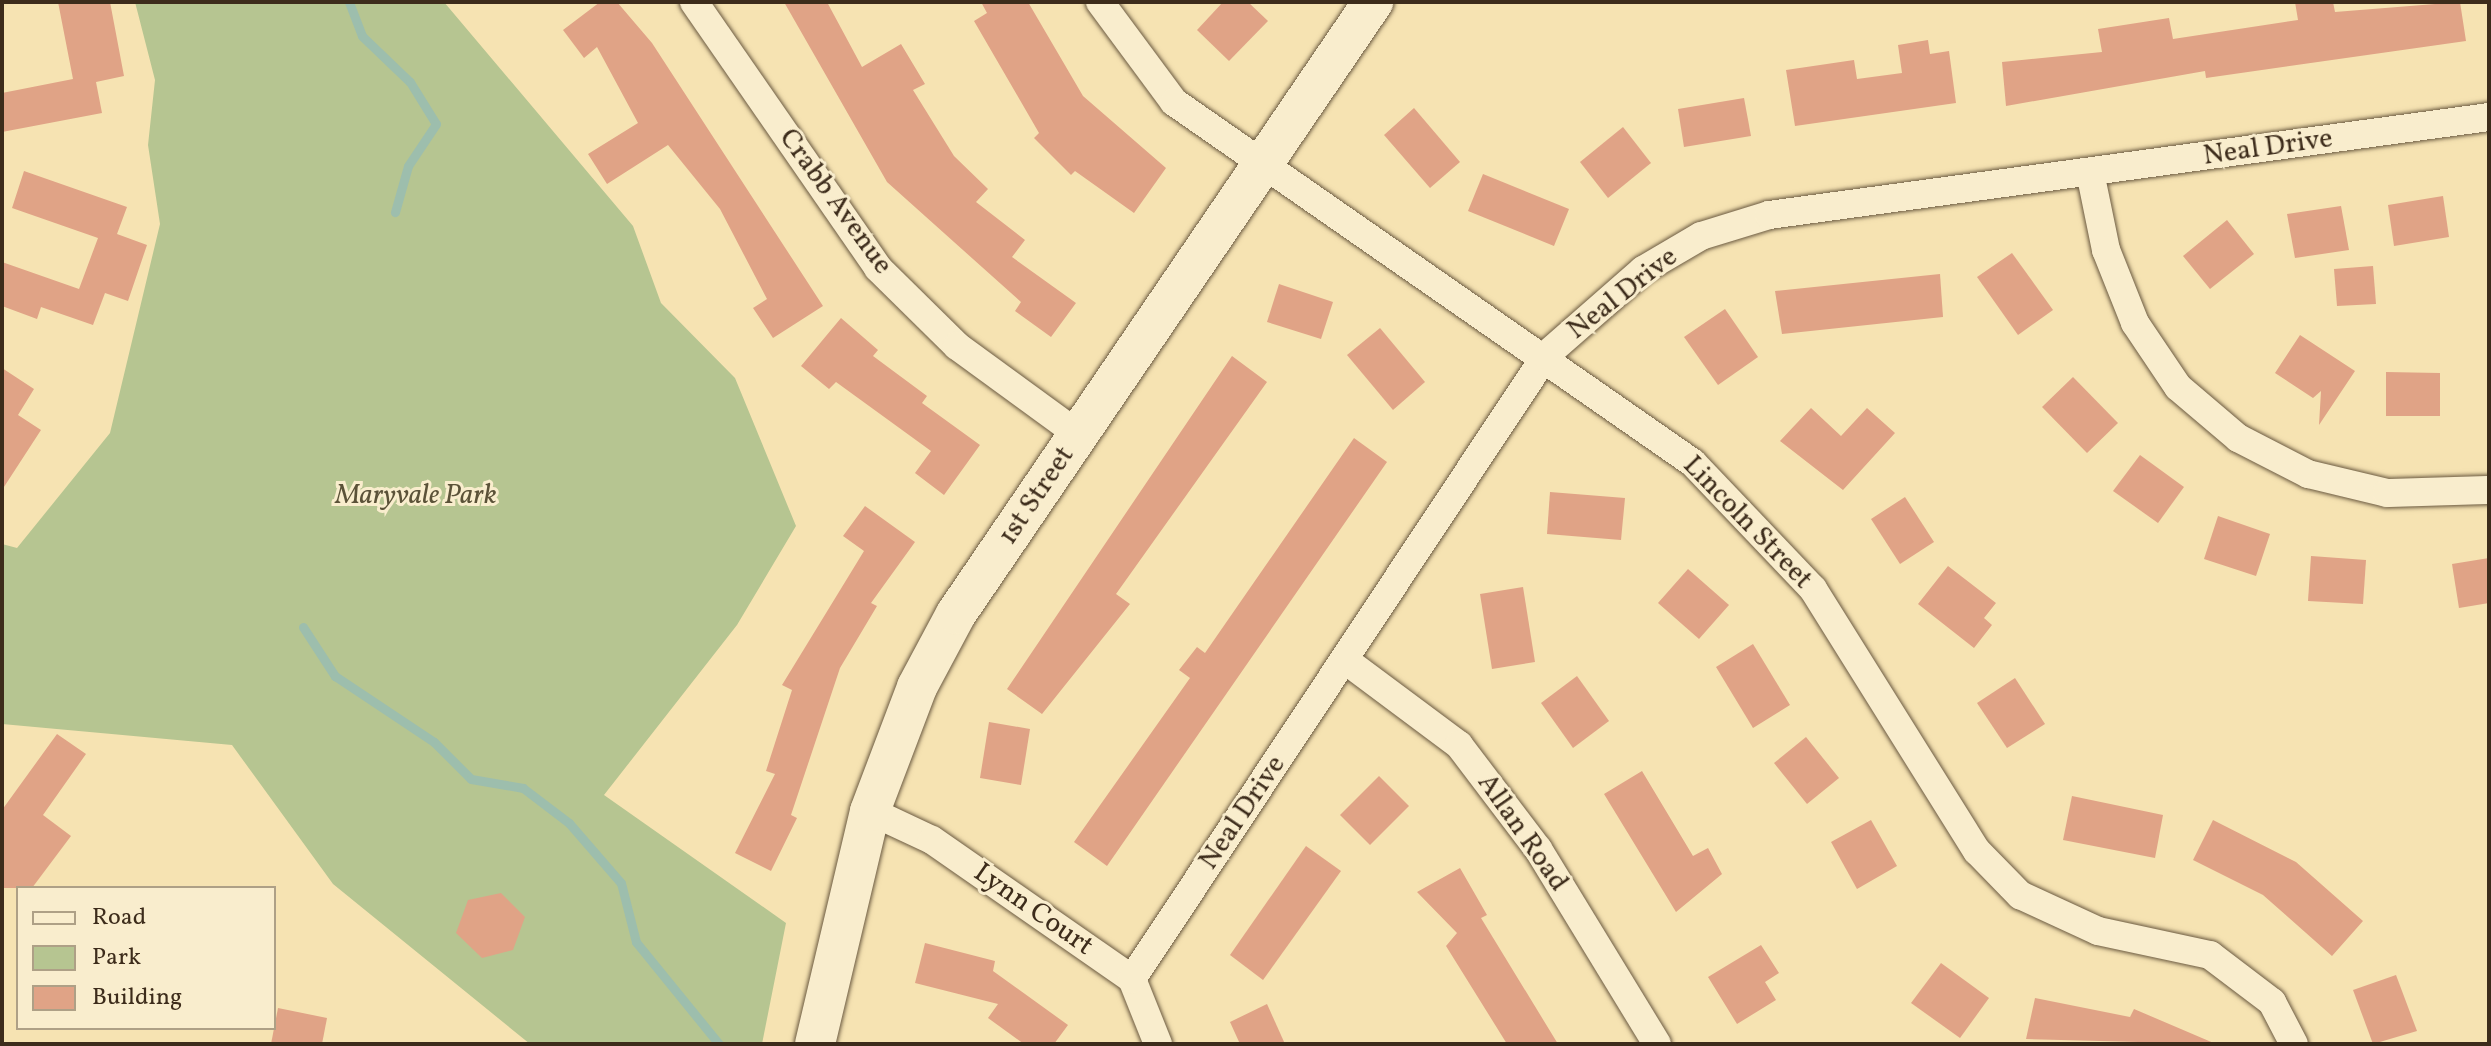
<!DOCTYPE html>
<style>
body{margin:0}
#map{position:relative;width:2491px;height:1046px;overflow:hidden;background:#f6e3b2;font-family:Vollkorn,serif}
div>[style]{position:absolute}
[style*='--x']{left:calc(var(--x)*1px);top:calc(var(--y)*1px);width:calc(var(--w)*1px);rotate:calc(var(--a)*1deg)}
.green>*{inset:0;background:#b6c591}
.stream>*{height:9px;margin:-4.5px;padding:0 4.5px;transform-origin:4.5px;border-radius:4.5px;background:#9dbead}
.building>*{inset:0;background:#e0a386}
.roads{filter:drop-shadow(0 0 2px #6b5a41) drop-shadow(0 0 2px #6b5a41)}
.street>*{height:28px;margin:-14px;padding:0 14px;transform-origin:14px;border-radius:14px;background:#f9edcd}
.secondary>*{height:40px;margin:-20px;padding:0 20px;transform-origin:20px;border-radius:20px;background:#f9edcd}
span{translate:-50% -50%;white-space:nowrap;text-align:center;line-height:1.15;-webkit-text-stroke:6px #f9edcd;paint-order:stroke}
.street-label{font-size:28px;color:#3d2c1b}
.park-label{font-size:28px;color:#5b5238;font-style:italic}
.frame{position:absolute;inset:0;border:4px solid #3d2c1b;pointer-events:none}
.legend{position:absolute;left:16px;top:886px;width:260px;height:144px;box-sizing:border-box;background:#f9edcd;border:2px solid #aea086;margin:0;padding:10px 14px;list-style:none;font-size:24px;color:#3d2c1b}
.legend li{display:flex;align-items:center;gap:16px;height:40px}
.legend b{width:40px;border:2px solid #aea086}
</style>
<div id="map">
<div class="green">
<div style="clip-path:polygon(135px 2px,444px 2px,633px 226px,661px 303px,735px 378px,796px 526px,737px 625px,604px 795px,786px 923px,762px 1044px,530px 1044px,333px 884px,232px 745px,2px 724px,2px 544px,17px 548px,110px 433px,160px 224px,148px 145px,155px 80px)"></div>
</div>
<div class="stream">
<div style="--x:349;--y:2;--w:36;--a:69"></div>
<div style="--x:362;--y:36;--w:66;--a:43.8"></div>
<div style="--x:410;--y:82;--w:49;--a:58.2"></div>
<div style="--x:436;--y:124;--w:50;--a:123.7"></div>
<div style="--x:408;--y:166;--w:48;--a:105.8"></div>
<div style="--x:303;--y:627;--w:59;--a:56.9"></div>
<div style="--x:335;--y:676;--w:119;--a:33.7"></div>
<div style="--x:434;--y:742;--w:52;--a:45"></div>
<div style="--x:471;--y:779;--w:53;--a:9.8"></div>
<div style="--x:523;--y:788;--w:58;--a:37.3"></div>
<div style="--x:569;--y:823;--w:79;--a:49.1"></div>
<div style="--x:621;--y:883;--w:61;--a:75.7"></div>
<div style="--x:636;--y:942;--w:132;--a:50.9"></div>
</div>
<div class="building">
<div style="clip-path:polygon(58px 2px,110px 2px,124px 76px,96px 82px,102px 113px,2px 132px,2px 93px,73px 79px)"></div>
<div style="clip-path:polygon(600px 2px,617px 2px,652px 43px,823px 306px,773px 338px,753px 308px,767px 299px,720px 209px,668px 145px,607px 184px,588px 154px,638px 123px,597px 47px,584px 58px,563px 30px)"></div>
<div style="clip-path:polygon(784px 2px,827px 2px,862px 67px,901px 44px,925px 84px,913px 90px,954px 156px,988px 189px,976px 202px,1025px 240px,1012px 257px,1076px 303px,1051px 337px,1015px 311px,1021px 302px,887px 182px)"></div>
<div style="clip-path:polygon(981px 2px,1028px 2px,1083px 96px,1166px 168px,1134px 213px,1075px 171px,1071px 175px,1034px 138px,1039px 133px,974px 21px,987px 13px)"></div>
<div style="clip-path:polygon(1223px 2px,1248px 2px,1268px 21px,1229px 61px,1197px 30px)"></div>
<div style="clip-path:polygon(2295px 2px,2333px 2px,2335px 12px,2460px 2px,2466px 41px,2206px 78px,2205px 71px,2006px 106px,2002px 62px,2102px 52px,2098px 29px,2169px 18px,2173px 39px,2298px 20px)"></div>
<div style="clip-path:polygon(1928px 40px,1930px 54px,1949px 51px,1956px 103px,1795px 126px,1786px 70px,1854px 60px,1857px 79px,1902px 73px,1898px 45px)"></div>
<div style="clip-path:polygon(1744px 98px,1751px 136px,1684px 147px,1678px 109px)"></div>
<div style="clip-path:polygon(1414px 108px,1460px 162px,1430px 188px,1384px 135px)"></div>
<div style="clip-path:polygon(1623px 127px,1651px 163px,1608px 198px,1580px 162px)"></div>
<div style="clip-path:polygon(24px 171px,127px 207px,117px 234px,147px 245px,128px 301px,105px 293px,93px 325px,41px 307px,37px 319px,2px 306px,2px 262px,79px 289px,98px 238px,12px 208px)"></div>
<div style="clip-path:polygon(1483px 174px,1569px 209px,1554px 246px,1468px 211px)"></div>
<div style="clip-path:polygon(2443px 196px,2449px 237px,2394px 246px,2388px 205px)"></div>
<div style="clip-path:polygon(2341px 206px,2349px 250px,2295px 258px,2287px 214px)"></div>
<div style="clip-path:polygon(2227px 220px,2254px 254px,2210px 289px,2183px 256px)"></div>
<div style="clip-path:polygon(2012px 253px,2053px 310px,2018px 335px,1977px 277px)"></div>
<div style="clip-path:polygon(2373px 266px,2376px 304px,2337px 306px,2334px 269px)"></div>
<div style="clip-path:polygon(1940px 274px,1943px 317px,1782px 334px,1775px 291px)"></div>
<div style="clip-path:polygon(1279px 284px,1333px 302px,1321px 339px,1267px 322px)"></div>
<div style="clip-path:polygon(1725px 309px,1758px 357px,1718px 385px,1684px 337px)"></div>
<div style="clip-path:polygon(841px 318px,878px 350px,873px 356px,927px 396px,922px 403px,980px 445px,944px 495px,915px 473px,931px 451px,836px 382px,829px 389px,801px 366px)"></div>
<div style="clip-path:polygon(1380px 328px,1425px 382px,1393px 410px,1347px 355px)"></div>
<div style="clip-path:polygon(2300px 335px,2355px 371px,2319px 425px,2321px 391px,2313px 398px,2275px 373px)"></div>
<div style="clip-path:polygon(1232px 356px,1267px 382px,1116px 594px,1130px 604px,1042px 714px,1007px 689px)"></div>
<div style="clip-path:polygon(2px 368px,34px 389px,18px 415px,41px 430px,2px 490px)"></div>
<div style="clip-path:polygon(2386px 372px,2440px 373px,2440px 416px,2386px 416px)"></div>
<div style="clip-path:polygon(2073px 377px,2118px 423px,2087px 453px,2042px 407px)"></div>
<div style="clip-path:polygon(1811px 408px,1841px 436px,1867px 408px,1895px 433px,1843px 490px,1780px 441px)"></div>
<div style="clip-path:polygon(1354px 438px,1387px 462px,1107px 866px,1074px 842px,1190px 678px,1179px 670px,1197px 647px,1205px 653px)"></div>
<div style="clip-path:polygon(2140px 455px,2184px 487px,2158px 523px,2113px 491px)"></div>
<div style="clip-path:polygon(1550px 492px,1625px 498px,1621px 540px,1547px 534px)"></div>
<div style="clip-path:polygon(1905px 497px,1934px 542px,1900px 564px,1871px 519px)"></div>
<div style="clip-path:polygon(865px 506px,915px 542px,871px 603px,877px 606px,840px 668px,791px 815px,797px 818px,771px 871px,735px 853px,775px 774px,766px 771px,792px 690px,782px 685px,864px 551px,843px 536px)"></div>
<div style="clip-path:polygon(2218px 516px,2270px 534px,2256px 576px,2204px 559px)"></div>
<div style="clip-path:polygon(2311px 556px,2366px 560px,2363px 604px,2308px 601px)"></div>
<div style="clip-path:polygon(2489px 558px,2489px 603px,2459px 608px,2452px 564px)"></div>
<div style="clip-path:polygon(1948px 566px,1996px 603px,1984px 618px,1992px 625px,1974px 648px,1918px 604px)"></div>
<div style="clip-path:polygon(1688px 569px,1729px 605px,1699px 639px,1658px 603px)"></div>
<div style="clip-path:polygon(1523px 587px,1535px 662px,1492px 669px,1480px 594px)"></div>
<div style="clip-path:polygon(1753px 644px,1790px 705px,1753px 728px,1716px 667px)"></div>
<div style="clip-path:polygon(1577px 676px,1609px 721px,1573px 748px,1541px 703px)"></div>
<div style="clip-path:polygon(2015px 678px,2045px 724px,2007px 748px,1977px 703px)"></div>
<div style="clip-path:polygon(989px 722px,1030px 729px,1021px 785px,980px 778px)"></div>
<div style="clip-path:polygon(57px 734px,86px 754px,43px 815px,71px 836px,32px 888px,2px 888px,2px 810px)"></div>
<div style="clip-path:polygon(1806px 737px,1839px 778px,1807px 804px,1774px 763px)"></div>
<div style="clip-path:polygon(1642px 771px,1693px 856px,1708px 848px,1722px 874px,1676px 912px,1604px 794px)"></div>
<div style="clip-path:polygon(1379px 776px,1409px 806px,1370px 845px,1340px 815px)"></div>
<div style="clip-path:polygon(2072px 796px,2163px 815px,2155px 858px,2063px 840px)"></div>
<div style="clip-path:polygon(1871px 820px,1897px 866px,1857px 889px,1831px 842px)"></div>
<div style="clip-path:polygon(2213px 820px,2296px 862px,2363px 921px,2332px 956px,2263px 895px,2193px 860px)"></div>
<div style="clip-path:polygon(1306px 846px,1341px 871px,1263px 980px,1230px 955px)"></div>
<div style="clip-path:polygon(1460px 868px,1487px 915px,1481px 918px,1558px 1044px,1507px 1044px,1446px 946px,1457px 933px,1417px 892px)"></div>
<div style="clip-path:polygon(501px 893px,525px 917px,513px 950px,482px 958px,456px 933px,468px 900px)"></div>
<div style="clip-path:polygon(925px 943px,995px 961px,993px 971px,1068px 1025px,1054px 1044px,1024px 1044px,988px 1018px,998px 1004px,915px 983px)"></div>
<div style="clip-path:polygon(1761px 945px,1779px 973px,1765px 982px,1776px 1000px,1737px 1024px,1708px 977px)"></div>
<div style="clip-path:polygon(1941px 963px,1989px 998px,1960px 1038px,1911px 1003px)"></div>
<div style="clip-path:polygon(2396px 975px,2417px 1031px,2373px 1044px,2353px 990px)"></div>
<div style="clip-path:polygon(2035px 998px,2130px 1017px,2134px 1009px,2216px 1044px,2026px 1039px)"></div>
<div style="clip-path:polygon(1267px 1004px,1285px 1044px,1240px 1044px,1230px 1022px)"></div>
<div style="clip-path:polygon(278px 1008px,327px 1018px,322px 1044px,271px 1044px)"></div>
</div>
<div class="roads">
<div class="street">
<div style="--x:694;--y:2;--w:323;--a:55.3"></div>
<div style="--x:878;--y:268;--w:111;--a:44.6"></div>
<div style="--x:957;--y:346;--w:151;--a:36.1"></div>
<div style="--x:1100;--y:2;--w:124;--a:53.5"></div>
<div style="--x:1174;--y:102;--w:632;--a:34.82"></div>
<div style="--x:1693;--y:463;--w:174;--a:46.4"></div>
<div style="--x:1813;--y:589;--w:309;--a:58"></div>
<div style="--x:1977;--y:851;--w:62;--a:45.7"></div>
<div style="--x:2020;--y:895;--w:86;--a:24.8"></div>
<div style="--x:2098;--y:931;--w:115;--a:12.1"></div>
<div style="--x:2210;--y:955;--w:78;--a:37.2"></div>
<div style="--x:2272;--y:1002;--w:47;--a:62.4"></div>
<div style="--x:2090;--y:172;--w:80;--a:78.4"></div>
<div style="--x:2106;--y:250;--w:79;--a:68.3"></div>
<div style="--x:2135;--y:323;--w:77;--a:56.1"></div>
<div style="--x:2178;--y:387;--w:79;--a:40.4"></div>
<div style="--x:2238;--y:438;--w:79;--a:27.2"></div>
<div style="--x:2308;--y:474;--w:81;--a:13.5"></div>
<div style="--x:2387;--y:493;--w:102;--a:-1.7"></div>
<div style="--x:1345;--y:660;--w:142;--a:36.7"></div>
<div style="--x:1459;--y:745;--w:131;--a:52.8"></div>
<div style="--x:1538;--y:849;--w:228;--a:58.6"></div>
<div style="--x:870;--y:811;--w:68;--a:25.1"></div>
<div style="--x:932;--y:840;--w:244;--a:34.8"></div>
<div style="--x:1132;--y:979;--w:70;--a:68.2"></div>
<div style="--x:1132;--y:979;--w:749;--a:-56.44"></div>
<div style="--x:1546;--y:355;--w:129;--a:-41.2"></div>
<div style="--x:1643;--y:270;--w:67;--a:-30.4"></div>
<div style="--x:1701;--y:236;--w:71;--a:-17.2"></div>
<div style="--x:1769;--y:215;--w:727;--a:-7.75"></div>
</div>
<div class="secondary">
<div style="--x:815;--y:1044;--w:239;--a:-76.7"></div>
<div style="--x:870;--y:811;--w:133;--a:-69.2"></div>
<div style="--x:917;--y:687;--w:83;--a:-61.9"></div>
<div style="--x:956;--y:614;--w:741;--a:-55.73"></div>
</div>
</div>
<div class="street-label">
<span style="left:2268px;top:148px;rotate:-8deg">Neal Drive</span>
<span style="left:835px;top:202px;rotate:54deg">Crabb Avenue</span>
<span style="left:1623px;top:294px;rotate:-38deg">Neal Drive</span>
<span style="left:1037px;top:496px;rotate:-56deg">1st Street</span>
<span style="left:1747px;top:523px;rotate:46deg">Lincoln Street</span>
<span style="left:1243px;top:813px;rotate:-56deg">Neal Drive</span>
<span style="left:1522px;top:833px;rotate:55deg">Allan Road</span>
<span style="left:1033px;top:910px;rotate:35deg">Lynn Court</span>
</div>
<div class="park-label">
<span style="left:416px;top:496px">Maryvale Park</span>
</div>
<div class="frame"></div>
<ul class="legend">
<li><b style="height:10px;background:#f9edcd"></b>Road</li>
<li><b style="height:22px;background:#b6c591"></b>Park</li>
<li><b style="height:22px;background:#e0a386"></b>Building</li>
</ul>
</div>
